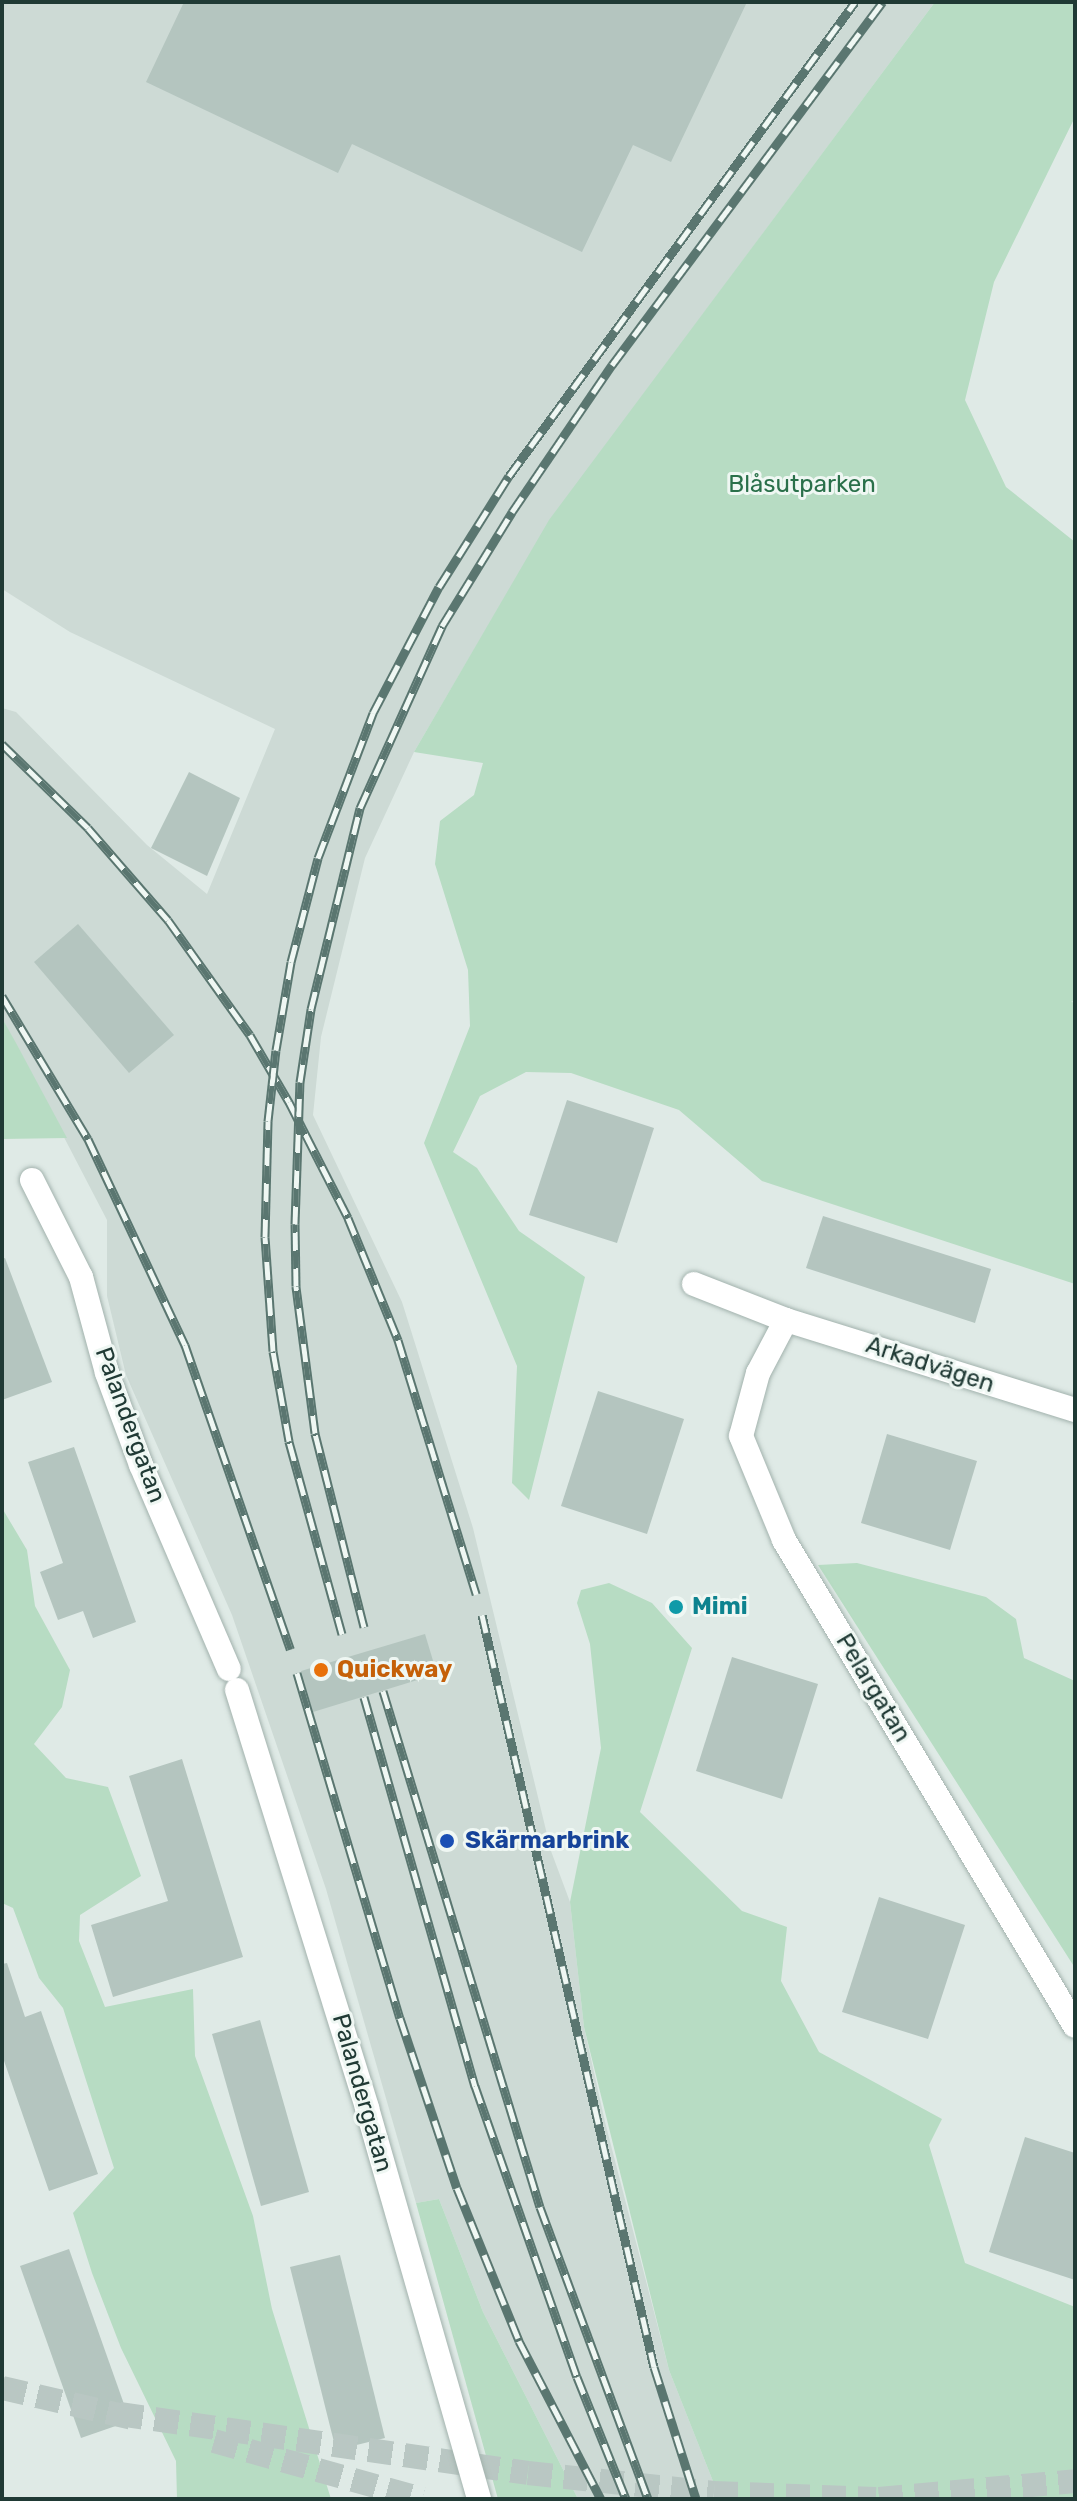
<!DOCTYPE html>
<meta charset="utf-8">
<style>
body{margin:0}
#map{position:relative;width:1077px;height:2501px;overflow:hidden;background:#dfeae6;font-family:Rubik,sans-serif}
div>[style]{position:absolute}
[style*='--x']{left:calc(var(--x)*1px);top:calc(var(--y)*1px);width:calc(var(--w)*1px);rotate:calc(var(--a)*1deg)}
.built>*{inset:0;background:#cddad5}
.green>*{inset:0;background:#b7dcc3}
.building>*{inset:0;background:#b4c5bf}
.motorway-tunnel>*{height:24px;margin-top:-12px;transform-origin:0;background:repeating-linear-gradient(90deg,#b9c7c3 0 24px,transparent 0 36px)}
.roads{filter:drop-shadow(0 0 2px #a2b2ad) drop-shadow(0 0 2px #a2b2ad)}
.minor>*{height:24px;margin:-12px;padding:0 12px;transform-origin:12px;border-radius:12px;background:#fff}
.rail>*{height:9px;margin-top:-4.5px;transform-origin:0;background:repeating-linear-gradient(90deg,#eff7f3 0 18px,#5a7670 0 36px);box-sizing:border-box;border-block:2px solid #5a7670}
.dots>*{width:22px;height:22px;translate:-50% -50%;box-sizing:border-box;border:4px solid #eff7f3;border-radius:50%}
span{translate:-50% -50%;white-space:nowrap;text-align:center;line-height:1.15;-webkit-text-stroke:6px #eff7f3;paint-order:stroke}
.park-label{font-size:24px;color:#2a704a}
.street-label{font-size:24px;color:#203a35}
.culture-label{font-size:24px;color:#0d838f;font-weight:700}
.left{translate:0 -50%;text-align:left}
.food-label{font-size:24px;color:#c56008;font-weight:700}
.transit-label{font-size:24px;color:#164399;font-weight:700}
.frame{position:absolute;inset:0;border:4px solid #203a35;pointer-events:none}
</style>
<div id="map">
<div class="built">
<div style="clip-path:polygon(2px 2px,935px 2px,550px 520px,414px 752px,365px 858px,321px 1037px,313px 1115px,402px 1302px,473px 1528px,551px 1851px,570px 1902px,584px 2027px,605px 2122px,669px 2370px,720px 2499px,578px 2499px,483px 2312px,439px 2199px,416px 2203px,326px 1889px,232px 1615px,126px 1375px,107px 1296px,107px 1220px,2px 1018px,2px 708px,16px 712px,147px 845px,207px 894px,275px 729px,70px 632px,2px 589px)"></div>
</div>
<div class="green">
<div style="clip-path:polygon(935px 2px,1075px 2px,1075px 117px,994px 282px,965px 400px,1006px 487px,1075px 542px,1075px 1002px,1071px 1001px,1075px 1004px,1075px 1284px,762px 1181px,679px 1110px,571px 1073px,526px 1072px,480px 1096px,453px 1152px,477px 1168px,519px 1231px,585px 1277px,529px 1500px,512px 1483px,517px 1366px,424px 1143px,470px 1026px,468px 970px,435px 864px,440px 821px,474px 795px,483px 763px,414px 752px,549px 520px)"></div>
<div style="clip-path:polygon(2px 1018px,16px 1043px,67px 1138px,2px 1139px)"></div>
<div style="clip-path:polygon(2px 1508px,27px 1550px,35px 1606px,70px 1670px,62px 1707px,34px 1744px,66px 1778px,108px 1787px,141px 1876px,80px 1915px,79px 1941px,105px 2007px,193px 1989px,195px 2056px,253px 2216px,272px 2309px,331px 2499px,177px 2499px,176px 2461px,121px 2348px,92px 2273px,73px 2213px,114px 2168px,63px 2008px,39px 1978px,13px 1908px,2px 1903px)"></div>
<div style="clip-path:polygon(857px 1563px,986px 1597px,1016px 1619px,1024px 1658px,1075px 1681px,1075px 1968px,818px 1565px)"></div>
<div style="clip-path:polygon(609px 1583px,652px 1603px,692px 1648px,640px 1812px,742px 1911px,787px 1927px,781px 1981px,819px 2052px,942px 2119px,929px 2145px,965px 2263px,1075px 2307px,1075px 2499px,720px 2499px,669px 2370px,584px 2027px,570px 1902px,601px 1748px,590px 1644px,577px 1603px,581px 1590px)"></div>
<div style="clip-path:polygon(439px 2199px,483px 2312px,578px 2499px,498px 2499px,416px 2203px)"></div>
</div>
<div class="building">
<div style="clip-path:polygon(184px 2px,747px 2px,671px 162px,633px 145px,582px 252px,352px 144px,338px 173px,146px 82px)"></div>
<div style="clip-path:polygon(189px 772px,240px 798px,207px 876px,151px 848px)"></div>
<div style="clip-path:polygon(78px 924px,174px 1035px,129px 1073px,34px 962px)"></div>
<div style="clip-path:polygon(567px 1100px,654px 1128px,617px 1243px,529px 1215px)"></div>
<div style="clip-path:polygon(823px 1216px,991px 1269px,975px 1323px,806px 1268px)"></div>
<div style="clip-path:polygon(5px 1258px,52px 1382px,2px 1400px,2px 1259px)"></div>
<div style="clip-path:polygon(598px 1391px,684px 1419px,647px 1534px,561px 1506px)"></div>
<div style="clip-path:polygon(887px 1434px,977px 1461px,950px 1550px,861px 1523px)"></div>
<div style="clip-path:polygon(74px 1447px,136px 1622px,93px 1638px,83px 1611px,58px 1620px,40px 1572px,63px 1563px,28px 1462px)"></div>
<div style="clip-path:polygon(425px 1634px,437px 1674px,313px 1712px,301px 1671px)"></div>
<div style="clip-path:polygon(732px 1657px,818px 1684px,782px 1799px,696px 1771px)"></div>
<div style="clip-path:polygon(182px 1759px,243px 1957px,113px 1997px,91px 1925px,168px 1901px,129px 1776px)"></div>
<div style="clip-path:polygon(879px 1897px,965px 1925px,928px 2039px,842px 2012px)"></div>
<div style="clip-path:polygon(7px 1963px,25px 2017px,41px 2011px,98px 2174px,49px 2191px,2px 2055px,2px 1964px)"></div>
<div style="clip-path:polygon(260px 2020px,309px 2192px,261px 2206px,212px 2034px)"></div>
<div style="clip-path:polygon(1025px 2137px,1075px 2153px,1075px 2280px,989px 2252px)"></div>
<div style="clip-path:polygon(69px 2249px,130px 2421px,81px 2438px,20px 2266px)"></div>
<div style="clip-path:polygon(340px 2255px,385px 2438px,336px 2450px,290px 2267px)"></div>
</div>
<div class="motorway-tunnel">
<div style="--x:2;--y:2388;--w:133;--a:13"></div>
<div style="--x:119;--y:2414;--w:413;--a:8.2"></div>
<div style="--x:528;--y:2473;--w:187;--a:6.1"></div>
<div style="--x:714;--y:2493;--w:162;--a:2.1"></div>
<div style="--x:214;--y:2441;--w:216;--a:15.6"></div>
<div style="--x:879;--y:2499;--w:197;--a:-5.2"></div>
</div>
<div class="roads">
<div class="minor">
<div style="--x:32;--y:1180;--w:109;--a:63.2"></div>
<div style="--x:81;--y:1277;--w:99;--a:74.8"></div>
<div style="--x:107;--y:1373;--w:98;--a:69.7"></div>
<div style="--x:141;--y:1465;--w:222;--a:66.7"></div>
<div style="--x:694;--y:1284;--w:99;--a:21.4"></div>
<div style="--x:1075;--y:1410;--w:303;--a:-162.7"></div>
<div style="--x:786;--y:1320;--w:60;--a:117.8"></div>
<div style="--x:758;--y:1373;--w:65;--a:105.1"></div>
<div style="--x:741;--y:1436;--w:113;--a:67.5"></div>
<div style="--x:784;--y:1540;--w:566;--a:59.09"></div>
<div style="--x:237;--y:1690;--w:438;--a:72.7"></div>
<div style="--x:367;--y:2108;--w:407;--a:74"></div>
</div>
</div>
<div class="rail">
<div style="--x:2;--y:744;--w:120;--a:44.3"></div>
<div style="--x:88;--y:828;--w:122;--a:49"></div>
<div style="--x:168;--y:920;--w:141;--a:54.5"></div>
<div style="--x:250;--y:1035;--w:78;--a:59.8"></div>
<div style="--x:289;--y:1102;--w:130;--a:63"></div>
<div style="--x:348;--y:1218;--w:132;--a:67.7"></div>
<div style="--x:398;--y:1340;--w:266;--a:72.9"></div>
<div style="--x:2;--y:996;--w:167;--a:59"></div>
<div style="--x:88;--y:1139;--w:228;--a:64.8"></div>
<div style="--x:185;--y:1345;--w:322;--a:70.9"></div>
<div style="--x:482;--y:1615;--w:771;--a:77.12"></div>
<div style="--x:654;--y:2367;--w:139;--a:72.3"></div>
<div style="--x:364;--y:1627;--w:200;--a:-104.2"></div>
<div style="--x:315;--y:1433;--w:148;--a:-97.4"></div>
<div style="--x:296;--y:1286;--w:62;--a:-90.9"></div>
<div style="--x:295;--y:1224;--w:142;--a:-88"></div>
<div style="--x:300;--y:1082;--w:74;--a:-81.4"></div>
<div style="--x:311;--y:1009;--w:207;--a:-76.3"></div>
<div style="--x:360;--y:808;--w:200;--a:-65.7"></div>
<div style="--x:442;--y:626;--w:134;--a:-58.4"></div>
<div style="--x:512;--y:512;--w:178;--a:-55.8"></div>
<div style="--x:612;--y:365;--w:453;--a:-53.3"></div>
<div style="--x:342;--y:1634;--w:200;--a:-105.4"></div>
<div style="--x:289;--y:1441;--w:91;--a:-100.1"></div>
<div style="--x:273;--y:1351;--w:114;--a:-94"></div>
<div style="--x:265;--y:1237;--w:116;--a:-88.5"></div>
<div style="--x:268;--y:1121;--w:71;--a:-83.6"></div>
<div style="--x:276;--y:1050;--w:89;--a:-80.3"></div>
<div style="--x:291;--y:962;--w:107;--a:-75.4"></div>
<div style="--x:318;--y:858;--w:155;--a:-69.2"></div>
<div style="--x:373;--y:713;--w:142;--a:-62.4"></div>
<div style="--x:439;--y:587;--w:131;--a:-57.8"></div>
<div style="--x:509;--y:476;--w:587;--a:-53.87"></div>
<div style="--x:297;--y:1673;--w:360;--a:73.4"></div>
<div style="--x:400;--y:2018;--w:179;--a:71.5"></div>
<div style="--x:457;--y:2188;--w:165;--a:67.9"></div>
<div style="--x:519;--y:2341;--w:178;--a:62.6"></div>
<div style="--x:383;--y:1691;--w:539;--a:73.08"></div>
<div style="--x:540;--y:2207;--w:311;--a:69.7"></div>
<div style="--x:364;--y:1697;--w:405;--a:74.1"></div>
<div style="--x:475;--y:2086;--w:308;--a:70.7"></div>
<div style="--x:577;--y:2377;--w:131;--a:68.1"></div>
</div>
<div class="dots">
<div style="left:676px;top:1607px;background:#0f9aa8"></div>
<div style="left:321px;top:1670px;background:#e8710a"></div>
<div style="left:447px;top:1841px;background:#1a4fb4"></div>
</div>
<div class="park-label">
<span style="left:802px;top:485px">Blåsutparken</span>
</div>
<div class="street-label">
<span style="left:930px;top:1365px;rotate:18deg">Arkadvägen</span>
<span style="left:130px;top:1425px;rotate:70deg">Palandergatan</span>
<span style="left:873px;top:1688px;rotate:59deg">Pelargatan</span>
<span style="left:362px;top:2093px;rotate:74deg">Palandergatan</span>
</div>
<div class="culture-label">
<span class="left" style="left:692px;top:1607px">Mimi</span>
</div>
<div class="food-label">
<span class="left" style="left:337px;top:1670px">Quickway</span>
</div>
<div class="transit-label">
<span class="left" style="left:465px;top:1841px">Skärmarbrink</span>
</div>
<div class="frame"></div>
</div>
